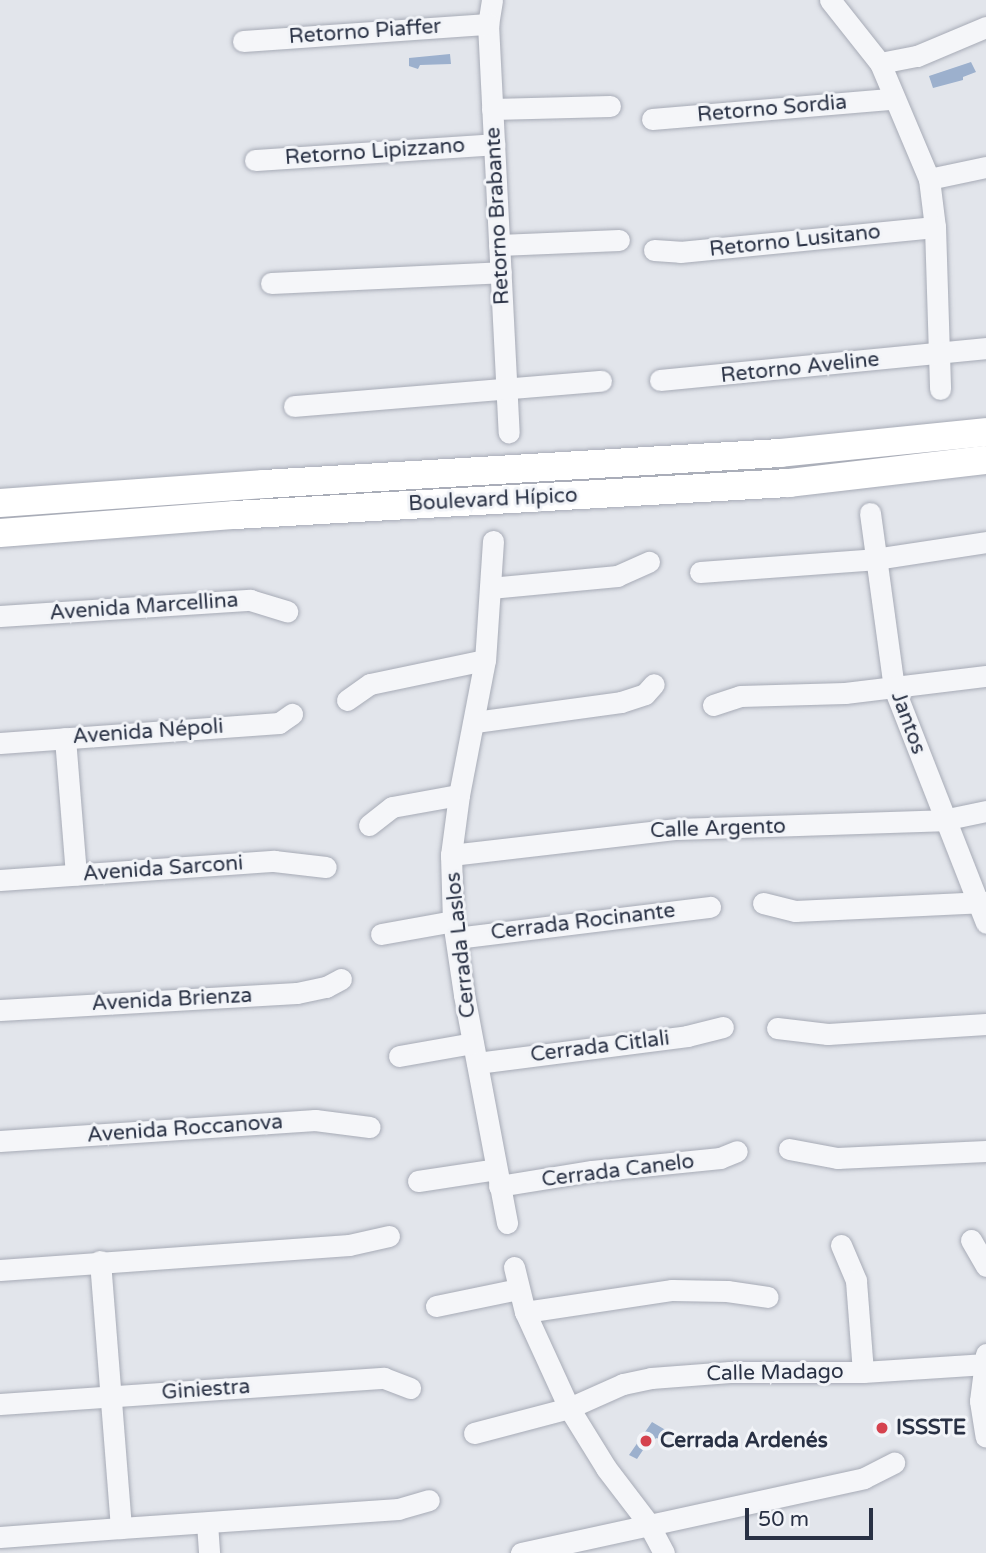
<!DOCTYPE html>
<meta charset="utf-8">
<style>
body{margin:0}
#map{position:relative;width:986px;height:1553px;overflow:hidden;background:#e2e5eb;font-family:"Varela Round",sans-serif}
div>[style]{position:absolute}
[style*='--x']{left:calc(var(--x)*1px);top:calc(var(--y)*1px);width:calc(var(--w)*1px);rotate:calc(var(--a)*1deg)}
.water>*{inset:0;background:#9cb0cd}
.roads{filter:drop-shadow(0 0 2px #a7abb6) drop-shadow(0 0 2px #a7abb6)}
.street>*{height:21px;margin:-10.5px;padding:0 10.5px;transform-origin:10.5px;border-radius:10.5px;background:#f5f6f9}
.secondary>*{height:28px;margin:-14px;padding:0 14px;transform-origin:14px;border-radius:14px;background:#fff}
.dots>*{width:19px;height:19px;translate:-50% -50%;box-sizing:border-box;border:4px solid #f2f4f8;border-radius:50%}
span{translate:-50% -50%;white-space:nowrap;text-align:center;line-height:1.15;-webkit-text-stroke:6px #f2f4f8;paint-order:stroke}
.street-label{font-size:21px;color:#293144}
.poi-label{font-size:21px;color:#293144;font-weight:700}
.left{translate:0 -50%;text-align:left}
.scale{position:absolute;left:745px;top:1508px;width:128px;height:32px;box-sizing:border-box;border:4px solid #293144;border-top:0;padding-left:9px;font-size:21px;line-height:24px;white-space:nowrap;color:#293144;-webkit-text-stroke:5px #f2f4f8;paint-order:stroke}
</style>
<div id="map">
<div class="water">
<div style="clip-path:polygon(450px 54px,451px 64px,420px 65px,418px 69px,409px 66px,409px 58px)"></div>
<div style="clip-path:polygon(971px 62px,976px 72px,963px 77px,963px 80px,933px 88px,929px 76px)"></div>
<div style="clip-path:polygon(652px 1422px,669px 1432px,662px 1441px,657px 1438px,649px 1441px,637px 1459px,629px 1455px)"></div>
</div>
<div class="roads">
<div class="street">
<div style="--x:492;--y:0;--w:24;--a:99"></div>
<div style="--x:488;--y:24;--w:409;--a:87.1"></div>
<div style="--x:830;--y:0;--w:80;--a:51.6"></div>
<div style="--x:880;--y:63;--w:126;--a:67.1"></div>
<div style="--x:929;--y:179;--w:48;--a:82.9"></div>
<div style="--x:935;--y:227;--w:162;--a:88.2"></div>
<div style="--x:243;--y:41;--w:246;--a:-4"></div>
<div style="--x:880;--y:63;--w:38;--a:-11"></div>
<div style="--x:917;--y:56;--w:75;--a:-22.8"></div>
<div style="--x:492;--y:109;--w:118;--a:-1.5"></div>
<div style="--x:652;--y:119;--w:241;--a:-4.8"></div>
<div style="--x:255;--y:160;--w:240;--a:-3.8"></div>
<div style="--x:929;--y:179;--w:58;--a:-11.9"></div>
<div style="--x:499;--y:245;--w:120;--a:-2.4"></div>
<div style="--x:654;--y:250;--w:26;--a:4"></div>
<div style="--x:680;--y:252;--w:256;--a:-5.6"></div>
<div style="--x:271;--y:283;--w:230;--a:-2.7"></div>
<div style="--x:660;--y:380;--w:328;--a:-5.6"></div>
<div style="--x:294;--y:406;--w:308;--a:-4.7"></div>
<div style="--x:870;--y:513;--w:177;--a:82.2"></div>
<div style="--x:894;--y:688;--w:252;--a:68.6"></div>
<div style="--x:493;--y:541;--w:119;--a:93.8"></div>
<div style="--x:485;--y:660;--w:137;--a:100.9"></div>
<div style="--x:459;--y:795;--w:61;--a:97.6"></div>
<div style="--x:451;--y:855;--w:66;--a:88.3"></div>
<div style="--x:453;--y:921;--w:75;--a:81.5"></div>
<div style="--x:464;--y:995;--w:232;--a:79.3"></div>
<div style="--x:700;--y:572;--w:175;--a:-4.2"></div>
<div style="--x:875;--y:559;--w:112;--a:-8.7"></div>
<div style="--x:490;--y:588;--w:128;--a:-5.4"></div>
<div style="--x:617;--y:576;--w:35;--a:-24"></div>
<div style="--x:0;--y:616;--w:251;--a:-3.7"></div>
<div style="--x:250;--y:600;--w:39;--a:17"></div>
<div style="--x:347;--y:700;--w:28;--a:-35"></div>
<div style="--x:370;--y:684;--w:117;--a:-11.8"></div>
<div style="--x:713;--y:705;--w:28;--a:-18"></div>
<div style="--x:740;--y:696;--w:105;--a:-1.6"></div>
<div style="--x:845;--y:693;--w:142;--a:-6.9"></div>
<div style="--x:475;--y:722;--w:147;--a:-7.8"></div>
<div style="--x:621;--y:702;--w:25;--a:-18"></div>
<div style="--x:645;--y:694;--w:13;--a:-48"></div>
<div style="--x:65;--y:738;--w:137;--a:85.4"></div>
<div style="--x:0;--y:743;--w:280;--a:-4.1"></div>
<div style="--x:279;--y:723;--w:16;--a:-35"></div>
<div style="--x:369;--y:825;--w:29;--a:-38"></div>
<div style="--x:392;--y:807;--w:68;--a:-10.2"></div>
<div style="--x:451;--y:855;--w:227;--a:-6.6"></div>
<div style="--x:677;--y:829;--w:266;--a:-1.9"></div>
<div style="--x:943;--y:820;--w:44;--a:-11.8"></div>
<div style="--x:0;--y:880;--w:275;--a:-4"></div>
<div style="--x:274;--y:861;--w:52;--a:6.6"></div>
<div style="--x:763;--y:903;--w:33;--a:14"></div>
<div style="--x:795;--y:911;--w:191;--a:-2.7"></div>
<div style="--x:381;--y:934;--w:73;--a:-10.2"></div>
<div style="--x:456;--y:938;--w:256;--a:-7"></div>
<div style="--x:0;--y:1010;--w:297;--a:-3.3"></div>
<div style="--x:297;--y:993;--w:30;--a:-12"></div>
<div style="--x:326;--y:987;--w:17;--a:-28"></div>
<div style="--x:777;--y:1028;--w:51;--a:6.7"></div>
<div style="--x:828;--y:1034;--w:158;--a:-3.6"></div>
<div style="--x:399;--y:1056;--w:75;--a:-10"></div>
<div style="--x:477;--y:1063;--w:212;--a:-7.3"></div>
<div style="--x:687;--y:1036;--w:37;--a:-14"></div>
<div style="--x:0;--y:1141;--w:316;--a:-3.8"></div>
<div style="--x:315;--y:1120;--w:55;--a:7.3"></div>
<div style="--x:789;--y:1149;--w:49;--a:10.6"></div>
<div style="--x:837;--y:1158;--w:149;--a:-2.7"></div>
<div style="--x:418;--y:1181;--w:79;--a:-8.7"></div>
<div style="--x:499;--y:1186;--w:94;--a:-9.2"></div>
<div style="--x:592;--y:1171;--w:129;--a:-5.8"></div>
<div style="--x:720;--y:1158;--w:18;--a:-22"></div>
<div style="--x:971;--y:1240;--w:30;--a:60"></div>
<div style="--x:841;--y:1245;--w:39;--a:67"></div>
<div style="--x:856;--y:1281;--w:91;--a:85.6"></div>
<div style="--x:100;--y:1261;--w:268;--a:85.5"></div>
<div style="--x:121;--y:1528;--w:278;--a:-3.9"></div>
<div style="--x:398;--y:1509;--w:32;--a:-16"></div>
<div style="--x:514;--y:1267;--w:46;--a:76.3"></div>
<div style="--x:525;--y:1312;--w:106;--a:65.4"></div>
<div style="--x:569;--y:1408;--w:70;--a:58.3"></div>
<div style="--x:606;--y:1468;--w:69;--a:52.6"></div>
<div style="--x:648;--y:1523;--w:34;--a:62"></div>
<div style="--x:0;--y:1270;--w:350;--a:-4.1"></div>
<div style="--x:349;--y:1245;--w:41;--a:-12.7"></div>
<div style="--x:436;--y:1306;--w:84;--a:-11.7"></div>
<div style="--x:525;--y:1312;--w:149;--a:-8.5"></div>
<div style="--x:672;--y:1290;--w:55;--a:1"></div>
<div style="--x:727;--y:1291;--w:41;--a:8.3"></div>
<div style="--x:986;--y:1354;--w:47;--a:97.3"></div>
<div style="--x:980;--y:1401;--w:36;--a:81"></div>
<div style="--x:0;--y:1404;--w:385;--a:-3.9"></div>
<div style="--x:384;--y:1378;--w:28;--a:21"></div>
<div style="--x:474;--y:1433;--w:98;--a:-14.7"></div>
<div style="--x:569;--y:1408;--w:59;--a:-24"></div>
<div style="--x:623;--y:1384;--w:29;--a:-12"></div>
<div style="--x:651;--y:1378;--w:79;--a:-4.3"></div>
<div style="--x:730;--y:1372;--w:133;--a:0"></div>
<div style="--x:863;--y:1372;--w:123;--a:-3.7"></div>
<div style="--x:207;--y:1523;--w:30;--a:86"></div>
<div style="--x:0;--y:1537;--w:121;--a:-4.3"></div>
<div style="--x:521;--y:1553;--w:351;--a:-12.3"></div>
<div style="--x:864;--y:1478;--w:34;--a:-27"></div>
</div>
<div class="secondary">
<div style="--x:0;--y:503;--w:265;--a:-4.1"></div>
<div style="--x:264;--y:484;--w:517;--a:-3.44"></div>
<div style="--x:780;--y:453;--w:207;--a:-5.8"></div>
<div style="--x:0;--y:533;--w:236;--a:-4.4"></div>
<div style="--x:235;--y:515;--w:555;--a:-3.31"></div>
<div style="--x:789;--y:483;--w:198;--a:-6.7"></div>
</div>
</div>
<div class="dots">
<div style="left:882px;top:1428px;background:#d5424e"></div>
<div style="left:646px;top:1441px;background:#d5424e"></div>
</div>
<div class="street-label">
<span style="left:365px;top:32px;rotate:-4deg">Retorno Piaffer</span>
<span style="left:772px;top:109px;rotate:-5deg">Retorno Sordia</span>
<span style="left:375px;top:152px;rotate:-4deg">Retorno Lipizzano</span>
<span style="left:498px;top:216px;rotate:-93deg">Retorno Brabante</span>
<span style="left:795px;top:241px;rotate:-6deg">Retorno Lusitano</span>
<span style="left:800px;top:368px;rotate:-6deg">Retorno Aveline</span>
<span style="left:493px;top:500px;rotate:-3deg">Boulevard Hípico</span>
<span style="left:144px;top:607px;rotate:-4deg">Avenida Marcellina</span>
<span style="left:908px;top:723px;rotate:70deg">Jantos</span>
<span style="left:148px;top:732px;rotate:-4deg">Avenida Népoli</span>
<span style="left:718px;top:829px;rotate:-2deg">Calle Argento</span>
<span style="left:163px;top:869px;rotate:-4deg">Avenida Sarconi</span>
<span style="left:583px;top:922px;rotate:-7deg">Cerrada Rocinante</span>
<span style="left:461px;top:945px;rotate:-96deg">Cerrada Laslos</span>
<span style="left:172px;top:1000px;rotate:-3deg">Avenida Brienza</span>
<span style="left:600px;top:1047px;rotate:-7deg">Cerrada Citlali</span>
<span style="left:185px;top:1129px;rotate:-4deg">Avenida Roccanova</span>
<span style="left:618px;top:1171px;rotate:-7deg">Cerrada Canelo</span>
<span style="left:775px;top:1373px;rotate:-1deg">Calle Madago</span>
<span style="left:206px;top:1390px;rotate:-4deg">Giniestra</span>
</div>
<div class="poi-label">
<span class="left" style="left:896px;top:1428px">ISSSTE</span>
<span class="left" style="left:660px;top:1441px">Cerrada Ardenés</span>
</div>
<div class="scale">50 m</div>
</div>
